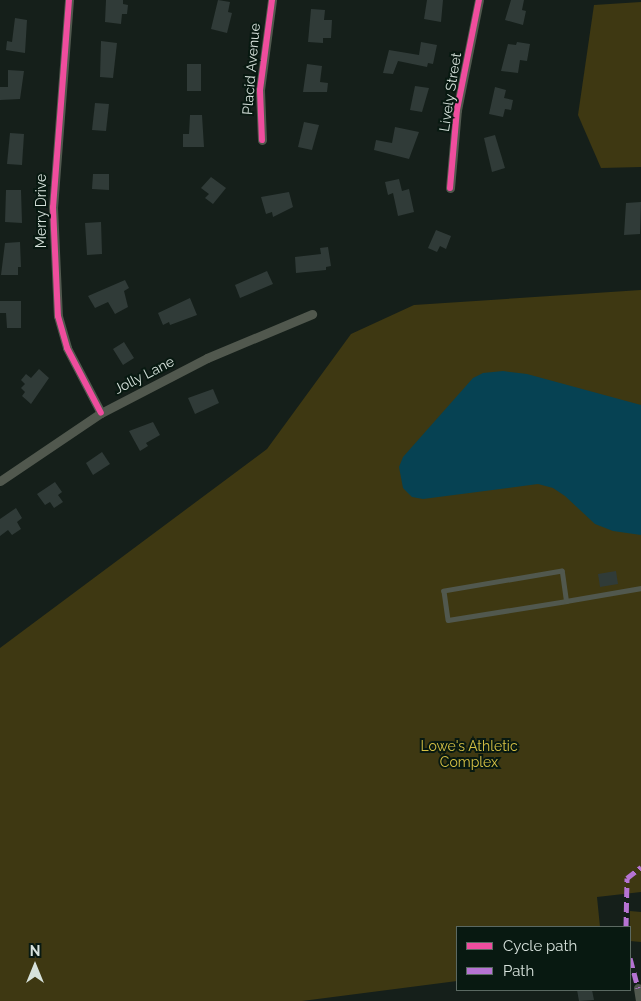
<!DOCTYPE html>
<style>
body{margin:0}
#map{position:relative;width:641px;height:1001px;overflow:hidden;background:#151f1a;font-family:Raleway,sans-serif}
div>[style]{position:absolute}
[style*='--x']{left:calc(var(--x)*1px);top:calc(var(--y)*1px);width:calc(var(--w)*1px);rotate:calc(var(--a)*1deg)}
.green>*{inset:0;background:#3e3812}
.water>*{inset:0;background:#064253}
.building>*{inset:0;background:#303b38}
.service>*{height:4.5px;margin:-2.25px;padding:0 2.25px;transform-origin:2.25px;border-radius:2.25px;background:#51584e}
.minor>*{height:9px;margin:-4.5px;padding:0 4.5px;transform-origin:4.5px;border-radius:4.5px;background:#51584e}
.quiet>*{height:5px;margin-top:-2.5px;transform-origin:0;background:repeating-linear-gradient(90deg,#b673d3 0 10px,transparent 0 15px)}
.cycleway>*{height:6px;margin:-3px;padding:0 3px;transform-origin:3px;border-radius:3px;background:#ef4d9e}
span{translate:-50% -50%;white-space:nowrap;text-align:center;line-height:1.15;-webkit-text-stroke:4px #081911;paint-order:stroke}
.street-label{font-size:14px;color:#d7e2dc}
.park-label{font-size:14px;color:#d6c044}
.legend{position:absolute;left:456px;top:926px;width:175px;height:65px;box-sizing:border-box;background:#081911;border:1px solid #5b6962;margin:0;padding:6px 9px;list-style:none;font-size:15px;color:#d7e2dc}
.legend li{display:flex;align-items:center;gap:10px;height:25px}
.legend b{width:25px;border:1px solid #5b6962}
.north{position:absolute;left:10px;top:941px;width:50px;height:50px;-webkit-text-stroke:4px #081911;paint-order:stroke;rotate:0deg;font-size:14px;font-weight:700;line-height:20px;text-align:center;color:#d7e2dc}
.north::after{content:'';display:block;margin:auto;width:18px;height:22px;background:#d7e2dc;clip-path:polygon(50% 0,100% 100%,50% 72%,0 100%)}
</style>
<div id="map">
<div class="green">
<div style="clip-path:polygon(641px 2px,641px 167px,601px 168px,578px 115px,594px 5px)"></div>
<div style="clip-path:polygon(641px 290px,641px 892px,597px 897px,600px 927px,457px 927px,457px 981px,302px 1001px,0 1001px,0 648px,267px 449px,351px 334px,414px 305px)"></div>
<div style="clip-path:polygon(630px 911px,641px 912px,641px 942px,630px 941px)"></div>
</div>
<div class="water">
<div style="clip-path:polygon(503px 371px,527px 374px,641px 405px,641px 535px,613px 531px,595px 524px,565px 496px,553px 488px,538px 484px,423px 499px,412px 497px,403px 488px,399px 467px,403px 457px,473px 378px,483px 373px)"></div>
</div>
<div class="building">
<div style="clip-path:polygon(106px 0,123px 0,123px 4px,128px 5px,127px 14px,122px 14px,121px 24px,105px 22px)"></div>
<div style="clip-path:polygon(218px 0,230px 2px,228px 12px,232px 13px,227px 33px,211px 29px)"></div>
<div style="clip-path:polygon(427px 0,443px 0,441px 22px,424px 19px)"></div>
<div style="clip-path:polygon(511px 0,524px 0,522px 10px,526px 11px,523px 25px,505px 20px)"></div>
<div style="clip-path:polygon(311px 9px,325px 10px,324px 20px,332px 20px,331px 38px,323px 38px,323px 43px,308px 42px)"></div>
<div style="clip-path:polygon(15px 18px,27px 20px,25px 53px,6px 50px,7px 41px,12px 42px)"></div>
<div style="clip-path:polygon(101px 41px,117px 43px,113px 78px,100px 77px)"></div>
<div style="clip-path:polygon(421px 42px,437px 45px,433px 64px,428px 63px,427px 67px,398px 61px,393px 74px,383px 73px,389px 50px,419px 55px)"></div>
<div style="clip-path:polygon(517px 42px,530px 44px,527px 61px,520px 60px,518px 73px,501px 71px,508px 44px,516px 45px)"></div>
<div style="clip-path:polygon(187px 64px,201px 64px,201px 91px,187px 91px)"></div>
<div style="clip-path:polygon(307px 64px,322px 66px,320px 82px,328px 83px,327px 92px,303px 92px)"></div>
<div style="clip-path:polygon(8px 70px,24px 71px,20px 99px,0 100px,0 87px,8px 87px)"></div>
<div style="clip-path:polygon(415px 86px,429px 88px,422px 112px,410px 110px)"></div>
<div style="clip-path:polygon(495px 87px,506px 90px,504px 98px,513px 100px,511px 110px,505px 109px,503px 117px,489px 114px)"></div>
<div style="clip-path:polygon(95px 103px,109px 104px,106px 131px,92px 130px)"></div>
<div style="clip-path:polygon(190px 115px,202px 115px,204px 147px,183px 147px,183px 134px,189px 134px)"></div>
<div style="clip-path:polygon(304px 122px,319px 125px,312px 150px,298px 147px)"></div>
<div style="clip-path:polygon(395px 127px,419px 132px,409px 159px,374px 150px,376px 140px,392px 143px)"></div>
<div style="clip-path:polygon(10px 133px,24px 134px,22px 165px,7px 164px)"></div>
<div style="clip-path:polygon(495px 135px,505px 168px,492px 172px,484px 138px)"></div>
<div style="clip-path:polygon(93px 174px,109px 174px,109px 190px,92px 189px)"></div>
<div style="clip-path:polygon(211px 177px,226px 188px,213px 204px,205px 198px,209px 194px,201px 188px)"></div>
<div style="clip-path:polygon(399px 179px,402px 191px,409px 189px,414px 212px,398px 216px,393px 193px,388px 195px,385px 182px)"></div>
<div style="clip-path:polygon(6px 190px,21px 190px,22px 223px,5px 222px)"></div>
<div style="clip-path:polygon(289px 192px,293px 207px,273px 217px,272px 212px,266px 214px,261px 197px)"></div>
<div style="clip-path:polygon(641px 202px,640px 234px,624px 235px,626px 203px)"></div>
<div style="clip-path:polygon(101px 222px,102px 254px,87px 255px,85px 223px)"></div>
<div style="clip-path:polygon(436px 230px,451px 236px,446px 249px,440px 246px,437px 252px,428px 248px)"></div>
<div style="clip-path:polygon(20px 242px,21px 267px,18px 267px,18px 275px,1px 275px,5px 243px)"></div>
<div style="clip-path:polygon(328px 247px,331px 266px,326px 267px,326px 270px,296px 273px,295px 257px,321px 254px,320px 248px)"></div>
<div style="clip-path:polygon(267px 271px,273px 284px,240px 298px,235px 285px)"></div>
<div style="clip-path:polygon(125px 280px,129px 288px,124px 291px,128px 307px,115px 314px,108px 302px,95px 308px,88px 296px)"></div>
<div style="clip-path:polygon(190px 298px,197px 315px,170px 325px,169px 322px,163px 325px,158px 313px)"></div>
<div style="clip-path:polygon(0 301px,21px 301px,21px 328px,7px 328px,6px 313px,0 313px)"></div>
<div style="clip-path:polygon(124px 342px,134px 358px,123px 365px,113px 349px)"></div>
<div style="clip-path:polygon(39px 369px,49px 378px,31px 404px,22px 396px,25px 392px,21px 388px,25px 384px,21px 380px,26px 374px,31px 378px)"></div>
<div style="clip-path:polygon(213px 389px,219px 403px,195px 414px,188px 398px)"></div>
<div style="clip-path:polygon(153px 422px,160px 435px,146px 443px,148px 446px,140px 451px,129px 431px)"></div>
<div style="clip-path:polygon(102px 452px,110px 464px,93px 475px,86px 463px)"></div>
<div style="clip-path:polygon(55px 482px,62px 492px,58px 495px,63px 502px,54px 508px,50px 502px,45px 505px,37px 494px)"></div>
<div style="clip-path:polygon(16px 508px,22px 518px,17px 522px,21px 529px,12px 535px,8px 530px,0 536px,0 519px)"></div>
<div style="clip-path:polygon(616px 571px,618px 584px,600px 587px,598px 574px)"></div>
<div style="clip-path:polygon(577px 990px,592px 990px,594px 1000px,579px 1001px)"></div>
</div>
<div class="service">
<div style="--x:566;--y:601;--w:30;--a:-98"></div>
<div style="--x:562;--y:571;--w:120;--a:170.4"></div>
<div style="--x:444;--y:591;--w:29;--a:82"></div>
<div style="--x:448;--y:620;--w:120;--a:-9.1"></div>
<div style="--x:566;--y:601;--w:76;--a:-9.8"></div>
</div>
<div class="minor">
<div style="--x:69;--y:0;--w:208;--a:94.4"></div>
<div style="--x:53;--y:207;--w:109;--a:87.4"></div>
<div style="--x:58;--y:316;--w:33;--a:74"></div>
<div style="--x:67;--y:348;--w:73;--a:62.4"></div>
<div style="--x:262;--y:140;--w:50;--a:-92.3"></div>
<div style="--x:260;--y:90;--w:91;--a:-82.4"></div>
<div style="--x:450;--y:188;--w:78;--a:-84.9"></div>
<div style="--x:457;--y:110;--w:112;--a:-78.7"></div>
<div style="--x:0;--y:481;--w:122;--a:-34"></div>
<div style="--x:101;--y:413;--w:119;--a:-27.4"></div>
<div style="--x:207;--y:358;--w:114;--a:-22.7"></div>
<div style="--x:638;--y:988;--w:13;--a:81"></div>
</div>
<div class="quiet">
<div style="--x:626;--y:927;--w:49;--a:-88.8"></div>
<div style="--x:627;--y:878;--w:18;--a:-38"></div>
<div style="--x:630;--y:958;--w:31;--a:75"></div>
</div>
<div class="cycleway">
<div style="--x:69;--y:0;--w:208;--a:94.4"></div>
<div style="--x:53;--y:207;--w:109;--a:87.4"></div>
<div style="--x:58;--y:316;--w:33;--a:74"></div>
<div style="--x:67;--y:348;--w:73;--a:62.4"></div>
<div style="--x:262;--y:140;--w:50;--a:-92.3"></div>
<div style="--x:260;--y:90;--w:91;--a:-82.4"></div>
<div style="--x:450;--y:188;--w:78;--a:-84.9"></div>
<div style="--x:457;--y:110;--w:112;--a:-78.7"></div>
</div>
<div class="street-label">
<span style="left:251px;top:69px;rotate:-85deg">Placid Avenue</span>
<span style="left:450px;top:92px;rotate:-81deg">Lively Street</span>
<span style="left:41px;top:211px;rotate:-90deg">Merry Drive</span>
<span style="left:144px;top:375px;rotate:-27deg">Jolly Lane</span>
</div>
<div class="park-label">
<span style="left:469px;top:754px">Lowe's Athletic<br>Complex</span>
</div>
<ul class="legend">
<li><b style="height:6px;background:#ef4d9e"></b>Cycle path</li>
<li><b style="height:6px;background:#b673d3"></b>Path</li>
</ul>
<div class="north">N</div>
</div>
